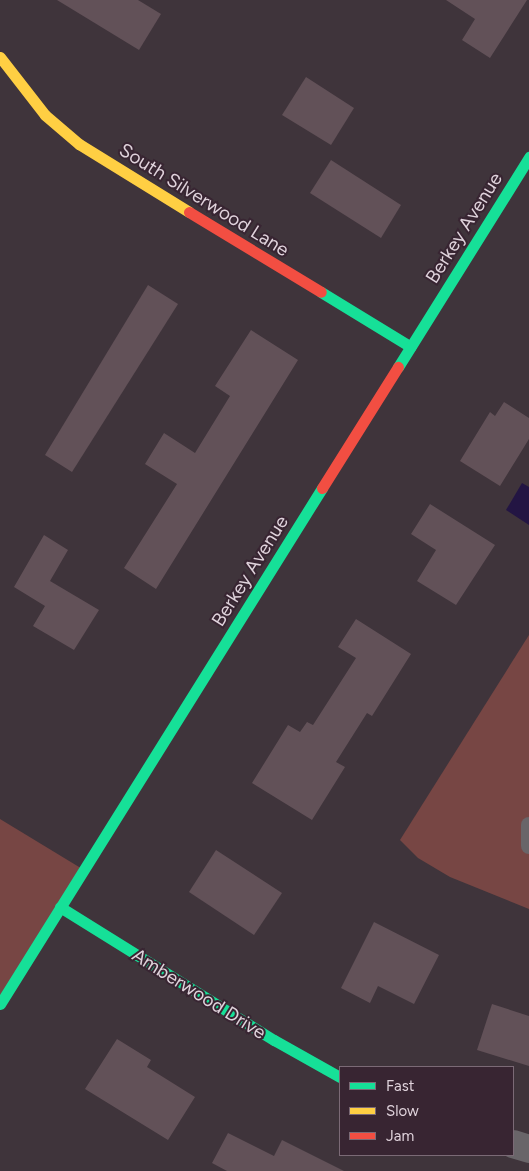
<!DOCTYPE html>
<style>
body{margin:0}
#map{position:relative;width:529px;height:1171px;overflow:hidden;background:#3f343b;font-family:Figtree,sans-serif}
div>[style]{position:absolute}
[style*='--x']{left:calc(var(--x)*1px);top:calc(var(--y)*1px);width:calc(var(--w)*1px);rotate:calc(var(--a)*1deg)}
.green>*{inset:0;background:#774644}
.water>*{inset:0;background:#231543}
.building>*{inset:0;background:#625158}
.lane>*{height:16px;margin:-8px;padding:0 8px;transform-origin:8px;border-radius:8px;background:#696569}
.street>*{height:28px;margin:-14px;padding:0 14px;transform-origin:14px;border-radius:14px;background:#696569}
.fast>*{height:11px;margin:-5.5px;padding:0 5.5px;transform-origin:5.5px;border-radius:5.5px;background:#16e098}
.slow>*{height:11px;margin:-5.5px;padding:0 5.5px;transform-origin:5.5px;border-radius:5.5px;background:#ffcf43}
.jam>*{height:11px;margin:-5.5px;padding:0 5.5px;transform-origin:5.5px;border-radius:5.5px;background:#f24e42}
span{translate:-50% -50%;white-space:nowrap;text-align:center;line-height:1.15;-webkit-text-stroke:4px #382532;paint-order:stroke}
.street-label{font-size:19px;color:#dfd2db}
.legend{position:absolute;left:339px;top:1066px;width:175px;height:90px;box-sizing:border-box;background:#382532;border:1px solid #7b6a76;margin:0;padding:6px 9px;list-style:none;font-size:15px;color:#dfd2db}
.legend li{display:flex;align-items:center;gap:10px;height:25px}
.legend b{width:25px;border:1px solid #7b6a76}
</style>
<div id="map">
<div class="green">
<div style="clip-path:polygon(529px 635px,529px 909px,450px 877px,418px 858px,400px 840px)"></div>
<div style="clip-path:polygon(0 819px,84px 870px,0 1004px)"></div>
</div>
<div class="water">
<div style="clip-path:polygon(522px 483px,529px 487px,529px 525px,506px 510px)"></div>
</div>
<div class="building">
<div style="clip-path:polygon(57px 0,138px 0,161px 14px,139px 50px)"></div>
<div style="clip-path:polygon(446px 0,527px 0,490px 58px,462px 40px,475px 19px)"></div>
<div style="clip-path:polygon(306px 77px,354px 108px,331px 145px,282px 115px)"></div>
<div style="clip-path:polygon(331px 160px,401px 205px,381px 238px,310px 193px)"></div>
<div style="clip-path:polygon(148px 285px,178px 304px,72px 472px,45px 455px)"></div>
<div style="clip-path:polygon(251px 330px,298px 360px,156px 589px,124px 568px,177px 484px,145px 464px,164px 433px,195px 453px,230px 396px,215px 386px)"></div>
<div style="clip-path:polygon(504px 402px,529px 418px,529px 439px,500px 486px,460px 461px,490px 412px,495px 416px)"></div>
<div style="clip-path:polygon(430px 504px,495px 545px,456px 605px,417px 581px,436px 550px,411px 534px)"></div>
<div style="clip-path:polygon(44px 535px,68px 550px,50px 581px,99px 610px,74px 650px,33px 626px,45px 606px,14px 587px)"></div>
<div style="clip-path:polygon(356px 619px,411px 654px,372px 716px,367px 713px,336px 762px,345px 767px,312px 820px,252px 783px,288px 725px,300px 732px,307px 722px,313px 725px,356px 658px,338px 647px)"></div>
<div style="clip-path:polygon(216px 850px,282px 893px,254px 935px,189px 892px)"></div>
<div style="clip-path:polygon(374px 922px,439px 955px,414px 1004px,378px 986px,370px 1003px,341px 988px)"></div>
<div style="clip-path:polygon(492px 1004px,529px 1016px,529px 1066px,477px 1050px)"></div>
<div style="clip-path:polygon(117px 1039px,151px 1060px,147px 1067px,195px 1097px,168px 1140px,85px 1089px)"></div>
<div style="clip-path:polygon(228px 1133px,274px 1156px,282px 1140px,344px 1171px,227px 1171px,212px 1163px)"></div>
</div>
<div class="lane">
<div style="--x:529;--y:825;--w:21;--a:90"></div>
</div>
<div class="street">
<div style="--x:513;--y:1144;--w:17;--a:17"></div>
</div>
<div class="fast">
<div style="--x:321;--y:292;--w:105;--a:31.4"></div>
<div style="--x:398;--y:367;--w:248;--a:-58"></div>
<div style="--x:60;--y:907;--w:252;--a:31.9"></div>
<div style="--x:274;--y:1040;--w:76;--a:29.3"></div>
<div style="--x:0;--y:1004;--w:608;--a:-58.03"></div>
</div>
<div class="slow">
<div style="--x:0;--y:57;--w:73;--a:52.2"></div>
<div style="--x:45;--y:115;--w:45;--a:40.5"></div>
<div style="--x:79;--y:144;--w:129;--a:31.7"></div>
</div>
<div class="jam">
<div style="--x:189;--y:212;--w:154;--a:31.2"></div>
<div style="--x:322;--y:488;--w:143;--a:-57.9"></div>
</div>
<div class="street-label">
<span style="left:204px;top:200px;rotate:32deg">South Silverwood Lane</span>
<span style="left:464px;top:228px;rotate:-58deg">Berkey Avenue</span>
<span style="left:250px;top:571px;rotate:-58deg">Berkey Avenue</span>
<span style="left:199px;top:994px;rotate:32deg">Amberwood Drive</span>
</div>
<ul class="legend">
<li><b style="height:6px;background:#16e098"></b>Fast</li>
<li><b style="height:6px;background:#ffcf43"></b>Slow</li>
<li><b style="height:6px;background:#f24e42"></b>Jam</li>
</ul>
</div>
